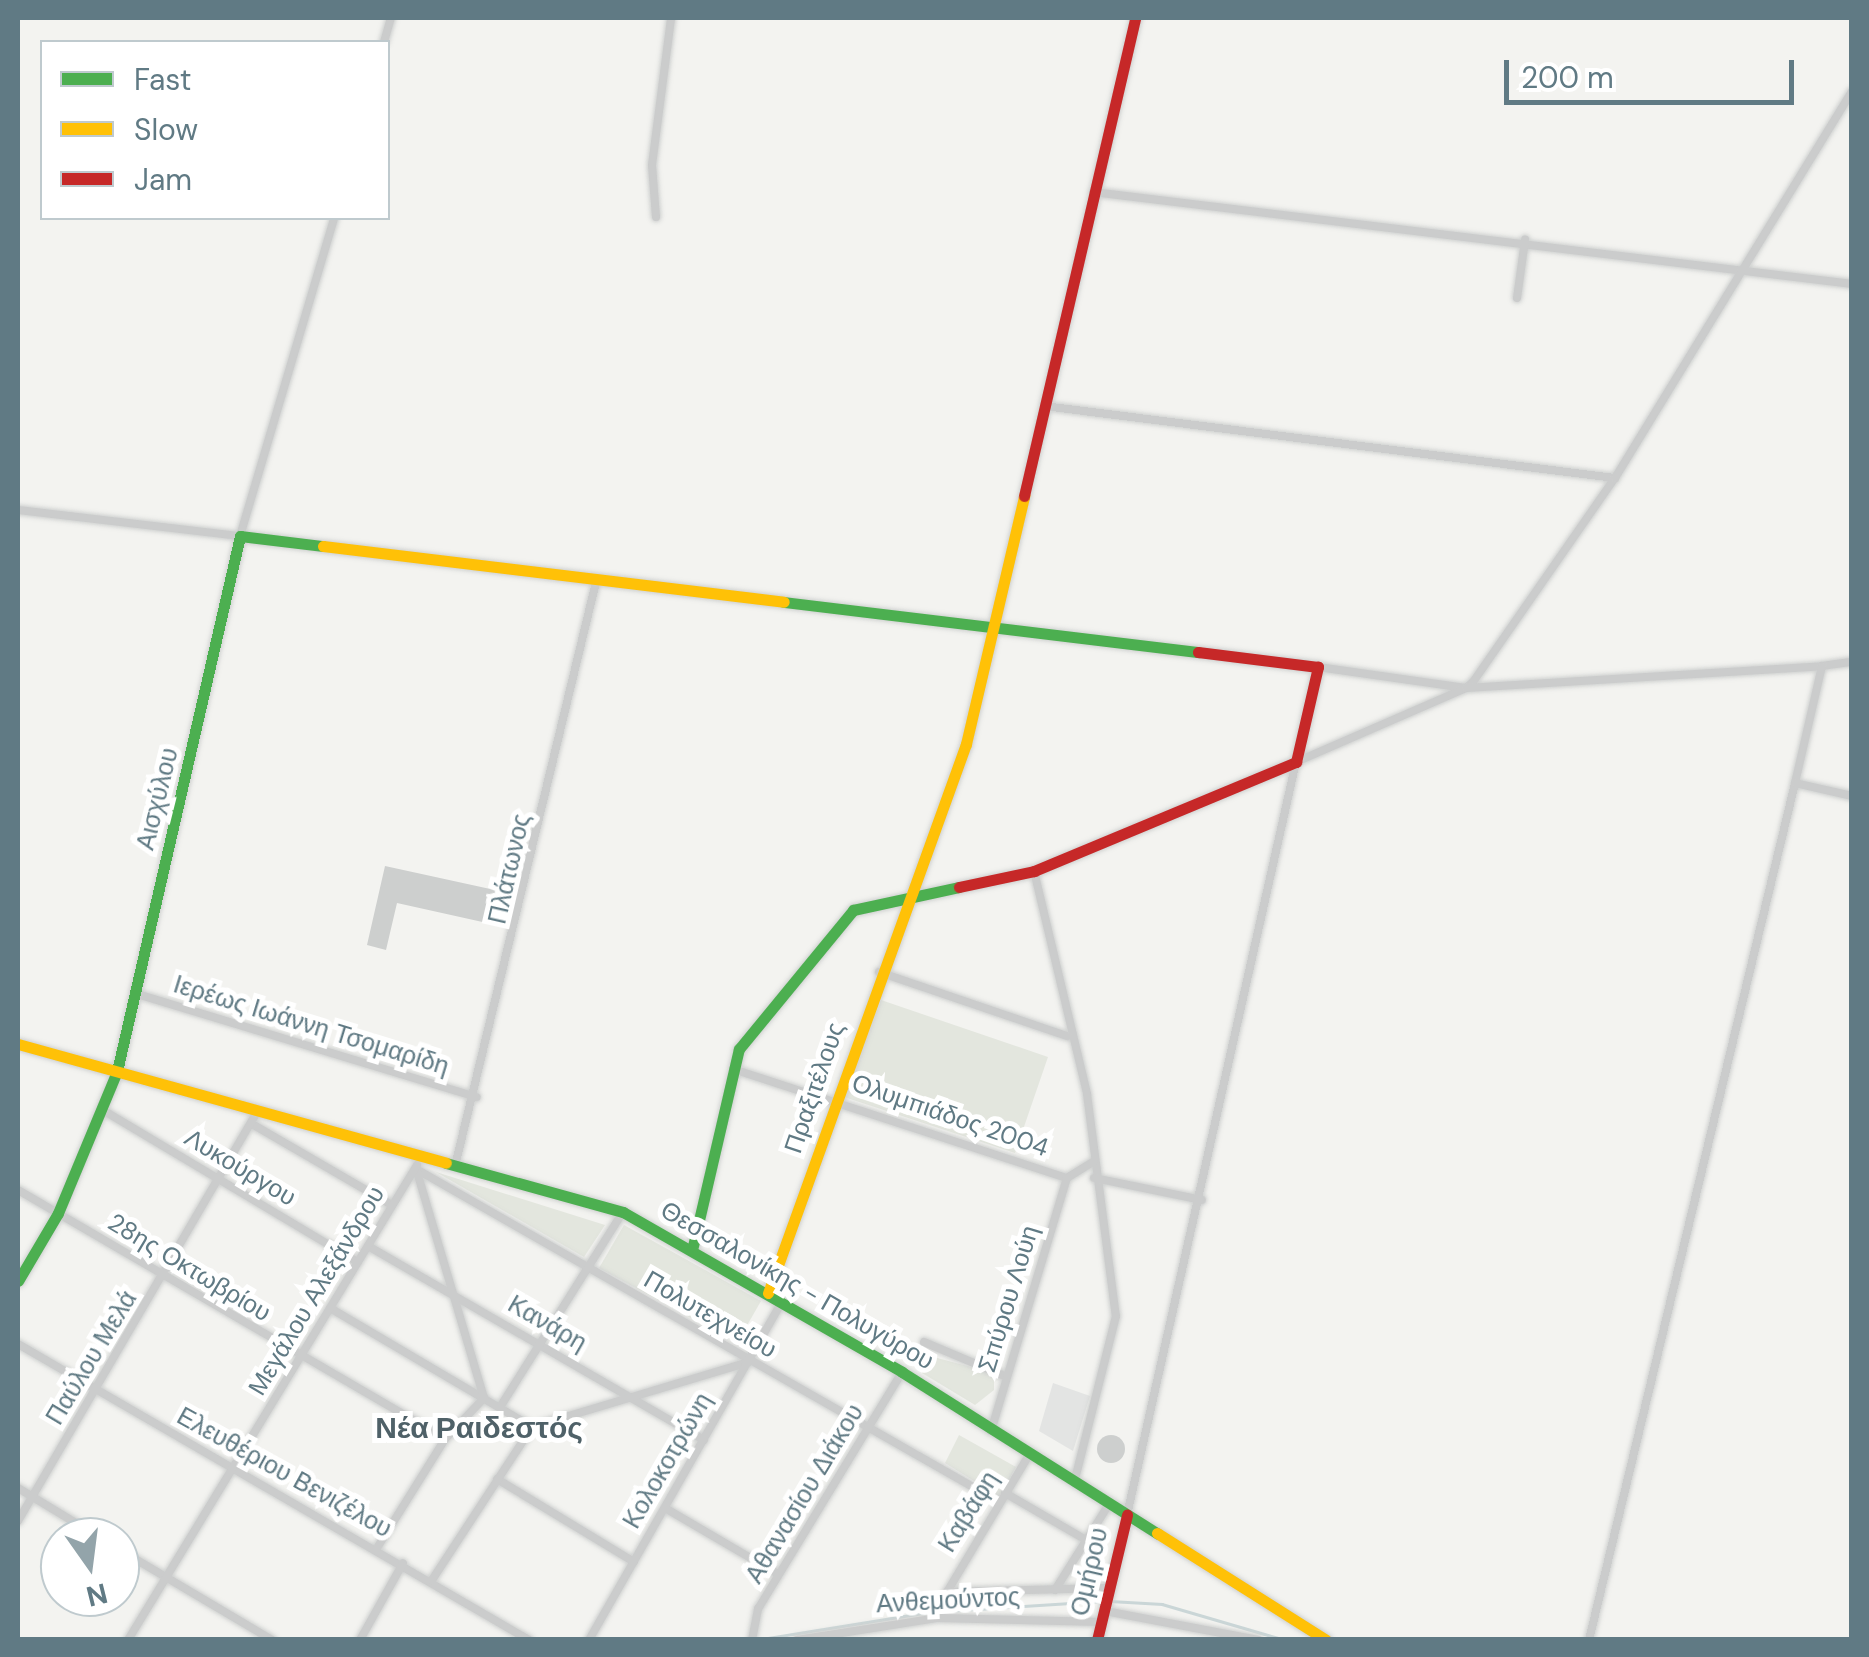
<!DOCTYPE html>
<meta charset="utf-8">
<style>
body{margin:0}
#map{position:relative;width:1869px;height:1657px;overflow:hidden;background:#f3f3f0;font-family:"DM Sans",sans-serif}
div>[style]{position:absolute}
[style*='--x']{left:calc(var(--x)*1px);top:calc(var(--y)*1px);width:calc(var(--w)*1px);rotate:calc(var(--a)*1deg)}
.built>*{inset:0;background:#e3e4e3}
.green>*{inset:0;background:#e3e6de}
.stream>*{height:2.5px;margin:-1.25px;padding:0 1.25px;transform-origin:1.25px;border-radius:1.25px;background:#cad6d7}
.building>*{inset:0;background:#cdcfce}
.round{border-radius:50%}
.roads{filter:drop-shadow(0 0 2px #cfd1d0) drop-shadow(0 0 2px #cfd1d0)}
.street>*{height:8px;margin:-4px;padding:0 4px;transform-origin:4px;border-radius:4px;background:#cbcccc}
.fast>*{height:11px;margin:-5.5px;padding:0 5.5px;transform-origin:5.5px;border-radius:5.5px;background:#4caf50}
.slow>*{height:11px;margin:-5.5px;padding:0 5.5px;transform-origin:5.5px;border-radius:5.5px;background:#ffc107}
.jam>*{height:11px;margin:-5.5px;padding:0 5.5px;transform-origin:5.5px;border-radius:5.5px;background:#c62828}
span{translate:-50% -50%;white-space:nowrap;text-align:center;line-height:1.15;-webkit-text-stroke:10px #fff;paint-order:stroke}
.street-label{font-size:25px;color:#607a84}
.quarter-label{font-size:30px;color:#4f6168;font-weight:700}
.frame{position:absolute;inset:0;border:20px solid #607a84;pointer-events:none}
.legend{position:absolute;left:40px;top:40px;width:350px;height:180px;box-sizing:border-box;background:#fff;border:2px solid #bfcace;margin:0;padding:12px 18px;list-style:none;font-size:30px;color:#607a84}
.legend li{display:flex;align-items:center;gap:20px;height:50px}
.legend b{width:50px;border:2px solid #bfcace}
.north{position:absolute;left:40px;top:1517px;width:100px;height:100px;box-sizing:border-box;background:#fff;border:2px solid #bfcace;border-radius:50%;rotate:166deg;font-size:28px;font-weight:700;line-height:40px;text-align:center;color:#607a84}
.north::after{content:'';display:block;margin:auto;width:35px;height:45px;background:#93a4aa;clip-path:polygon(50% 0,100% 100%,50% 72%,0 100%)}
.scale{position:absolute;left:1504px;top:60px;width:290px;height:45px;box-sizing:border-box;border:5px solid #607a84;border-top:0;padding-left:12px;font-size:30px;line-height:35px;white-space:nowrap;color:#607a84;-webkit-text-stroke:8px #fff;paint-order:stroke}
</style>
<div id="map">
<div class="built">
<div style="clip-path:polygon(1053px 1383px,1090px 1396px,1073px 1451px,1039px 1431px)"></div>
</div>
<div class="green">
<div style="clip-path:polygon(881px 1000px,1048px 1057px,1015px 1153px,844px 1097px)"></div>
<div style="clip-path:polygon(436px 1172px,605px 1225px,584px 1257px)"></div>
<div style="clip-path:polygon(624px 1225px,761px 1301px,737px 1343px,599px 1268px)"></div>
<div style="clip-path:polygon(922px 1354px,994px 1373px,994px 1390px,975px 1405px,922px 1373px)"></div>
<div style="clip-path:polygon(959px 1435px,1016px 1467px,1000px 1497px,945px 1463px)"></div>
</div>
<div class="stream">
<div style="--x:1110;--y:1601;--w:52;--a:3.3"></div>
<div style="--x:1162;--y:1604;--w:128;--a:16.3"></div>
<div style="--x:756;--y:1640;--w:175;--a:-9.2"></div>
<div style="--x:929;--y:1612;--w:173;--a:-3.6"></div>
</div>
<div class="building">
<div style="clip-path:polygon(385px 866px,504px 892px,496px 925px,397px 903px,386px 950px,367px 945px)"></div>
<div class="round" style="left:1097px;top:1435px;width:28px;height:28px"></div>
</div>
<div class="roads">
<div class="street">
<div style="--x:384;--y:42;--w:25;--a:-74"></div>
<div style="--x:1093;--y:192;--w:765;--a:6.91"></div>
<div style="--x:656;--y:217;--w:52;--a:-94.4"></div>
<div style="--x:652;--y:165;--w:148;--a:-82.6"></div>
<div style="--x:1517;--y:298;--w:59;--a:-82.1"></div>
<div style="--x:1044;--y:406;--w:576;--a:7.19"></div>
<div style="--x:18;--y:510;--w:224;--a:6.7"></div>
<div style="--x:240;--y:536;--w:332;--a:-73.5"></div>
<div style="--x:1822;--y:666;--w:30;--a:-8"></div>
<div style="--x:1318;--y:667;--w:149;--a:8.1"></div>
<div style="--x:1466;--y:688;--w:9;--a:-41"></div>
<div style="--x:1473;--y:682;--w:249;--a:-55.2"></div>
<div style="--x:1615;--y:478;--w:453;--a:-58.5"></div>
<div style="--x:1034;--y:871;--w:229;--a:76.6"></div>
<div style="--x:1087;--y:1094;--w:224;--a:82.6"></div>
<div style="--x:1116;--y:1316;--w:172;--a:104.1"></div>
<div style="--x:879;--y:972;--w:199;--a:18.8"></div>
<div style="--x:134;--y:993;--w:358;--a:16.9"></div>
<div style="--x:733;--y:1069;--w:351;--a:18.1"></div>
<div style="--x:1067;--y:1178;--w:31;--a:-32"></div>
<div style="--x:101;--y:1109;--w:299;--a:30.8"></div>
<div style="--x:252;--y:1124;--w:162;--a:30.1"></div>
<div style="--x:456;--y:1162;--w:597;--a:-76.43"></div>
<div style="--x:416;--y:1169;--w:671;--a:29.73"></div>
<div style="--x:1094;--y:1178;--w:110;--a:11.5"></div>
<div style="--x:18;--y:1190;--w:494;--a:30.2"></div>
<div style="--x:368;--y:1246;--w:388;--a:30"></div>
<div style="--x:330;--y:1308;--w:234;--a:30.5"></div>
<div style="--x:924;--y:1342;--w:90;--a:22.9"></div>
<div style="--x:18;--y:1344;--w:591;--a:30.08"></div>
<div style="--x:502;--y:1404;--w:227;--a:-57.8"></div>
<div style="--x:991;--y:1431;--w:264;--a:-73.3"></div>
<div style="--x:1029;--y:1455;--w:160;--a:120.9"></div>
<div style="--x:947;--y:1592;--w:160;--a:-1.4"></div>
<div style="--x:497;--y:1479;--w:160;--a:31.2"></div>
<div style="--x:18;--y:1488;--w:95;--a:31.2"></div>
<div style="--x:1005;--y:1493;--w:94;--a:30.1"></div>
<div style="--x:665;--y:1508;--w:131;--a:30.3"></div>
<div style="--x:1127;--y:1515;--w:772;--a:-77.35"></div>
<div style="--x:1296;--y:762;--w:185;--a:-23.5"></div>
<div style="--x:1466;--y:688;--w:357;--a:-3.5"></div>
<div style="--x:1822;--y:666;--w:120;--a:103"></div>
<div style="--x:18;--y:1521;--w:476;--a:-59.7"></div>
<div style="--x:377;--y:1548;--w:128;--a:-58"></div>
<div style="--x:445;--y:1439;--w:57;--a:-46.4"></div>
<div style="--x:484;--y:1398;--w:239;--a:-106.5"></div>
<div style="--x:120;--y:1550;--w:177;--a:30.6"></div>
<div style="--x:432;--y:1580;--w:183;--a:-56.8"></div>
<div style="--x:532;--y:1427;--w:226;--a:-16.7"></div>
<div style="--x:1055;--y:1590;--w:99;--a:-57.8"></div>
<div style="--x:1105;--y:1611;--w:156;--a:10.7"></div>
<div style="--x:128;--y:1640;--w:556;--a:-58.68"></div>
<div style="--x:360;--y:1640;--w:88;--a:-60.8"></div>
<div style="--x:589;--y:1640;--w:388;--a:-60.3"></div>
<div style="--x:752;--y:1640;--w:32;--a:-79"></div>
<div style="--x:758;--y:1609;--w:277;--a:-58.7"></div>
<div style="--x:797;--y:1640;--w:143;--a:-8.9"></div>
<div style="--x:938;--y:1618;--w:163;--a:1.4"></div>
<div style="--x:1589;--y:1640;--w:881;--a:-76.48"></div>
<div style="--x:1795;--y:783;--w:58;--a:12.8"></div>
</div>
<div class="fast">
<div style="--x:784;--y:602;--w:417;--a:6.9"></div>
<div style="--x:446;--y:1163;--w:184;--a:15.5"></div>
<div style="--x:623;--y:1212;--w:322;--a:29.8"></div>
<div style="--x:902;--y:1372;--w:302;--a:32.3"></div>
<div style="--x:693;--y:1246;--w:202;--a:-76.9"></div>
<div style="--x:739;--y:1049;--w:180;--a:-50.6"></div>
<div style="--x:853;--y:910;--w:108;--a:-12.2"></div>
<div style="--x:18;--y:1281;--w:79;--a:-59.5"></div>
<div style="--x:58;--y:1213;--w:154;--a:-67.4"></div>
<div style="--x:117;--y:1071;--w:549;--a:-77.05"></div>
<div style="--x:240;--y:536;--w:84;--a:6.9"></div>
</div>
<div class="slow">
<div style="--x:323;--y:546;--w:464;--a:6.9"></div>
<div style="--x:18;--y:1044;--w:444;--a:15.5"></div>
<div style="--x:768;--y:1293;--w:584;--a:-70.17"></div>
<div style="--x:966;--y:744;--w:255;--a:-76.8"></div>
<div style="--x:1157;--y:1533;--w:200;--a:32.3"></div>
</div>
<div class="jam">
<div style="--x:1024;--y:496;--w:491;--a:-76.9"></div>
<div style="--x:959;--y:887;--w:77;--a:-12"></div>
<div style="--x:1034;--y:871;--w:284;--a:-22.6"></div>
<div style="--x:1296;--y:762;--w:98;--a:-77"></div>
<div style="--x:1318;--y:667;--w:121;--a:-172.9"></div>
<div style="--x:1097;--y:1640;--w:129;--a:-76.5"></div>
</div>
</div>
<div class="street-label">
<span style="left:158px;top:799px;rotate:-76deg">Αισχύλου</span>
<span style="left:510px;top:869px;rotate:-77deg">Πλάτωνος</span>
<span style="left:311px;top:1026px;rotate:17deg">Ιερέως Ιωάννη Τσομαρίδη</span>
<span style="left:815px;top:1088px;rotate:-71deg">Πραξιτέλους</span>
<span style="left:950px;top:1116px;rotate:19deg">Ολυμπιάδος 2004</span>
<span style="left:240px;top:1168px;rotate:31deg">Λυκούργου</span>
<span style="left:189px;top:1268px;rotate:31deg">28ης Οκτωβρίου</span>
<span style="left:797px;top:1286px;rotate:30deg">Θεσσαλονίκης - Πολυγύρου</span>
<span style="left:317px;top:1291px;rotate:-59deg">Μεγάλου Αλεξάνδρου</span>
<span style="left:1009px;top:1299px;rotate:-73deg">Σπύρου Λούη</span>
<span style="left:710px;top:1315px;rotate:30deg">Πολυτεχνείου</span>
<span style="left:547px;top:1324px;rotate:30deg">Κανάρη</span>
<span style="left:92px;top:1358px;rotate:-59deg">Παύλου Μελά</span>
<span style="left:668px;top:1461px;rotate:-60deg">Κολοκοτρώνη</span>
<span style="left:284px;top:1473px;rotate:29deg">Ελευθέριου Βενιζέλου</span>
<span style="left:805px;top:1494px;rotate:-59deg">Αθανασίου Διάκου</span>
<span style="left:969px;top:1512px;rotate:-58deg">Καβάφη</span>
<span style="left:1090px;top:1572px;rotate:-77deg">Ομήρου</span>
<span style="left:948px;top:1601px;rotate:-3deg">Ανθεμούντος</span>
</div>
<div class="quarter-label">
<span style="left:479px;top:1428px">Νέα Ραιδεστός</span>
</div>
<div class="frame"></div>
<ul class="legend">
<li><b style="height:12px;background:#4caf50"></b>Fast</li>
<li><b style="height:12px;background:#ffc107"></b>Slow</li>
<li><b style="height:12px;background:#c62828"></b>Jam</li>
</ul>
<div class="north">N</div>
<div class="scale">200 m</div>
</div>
